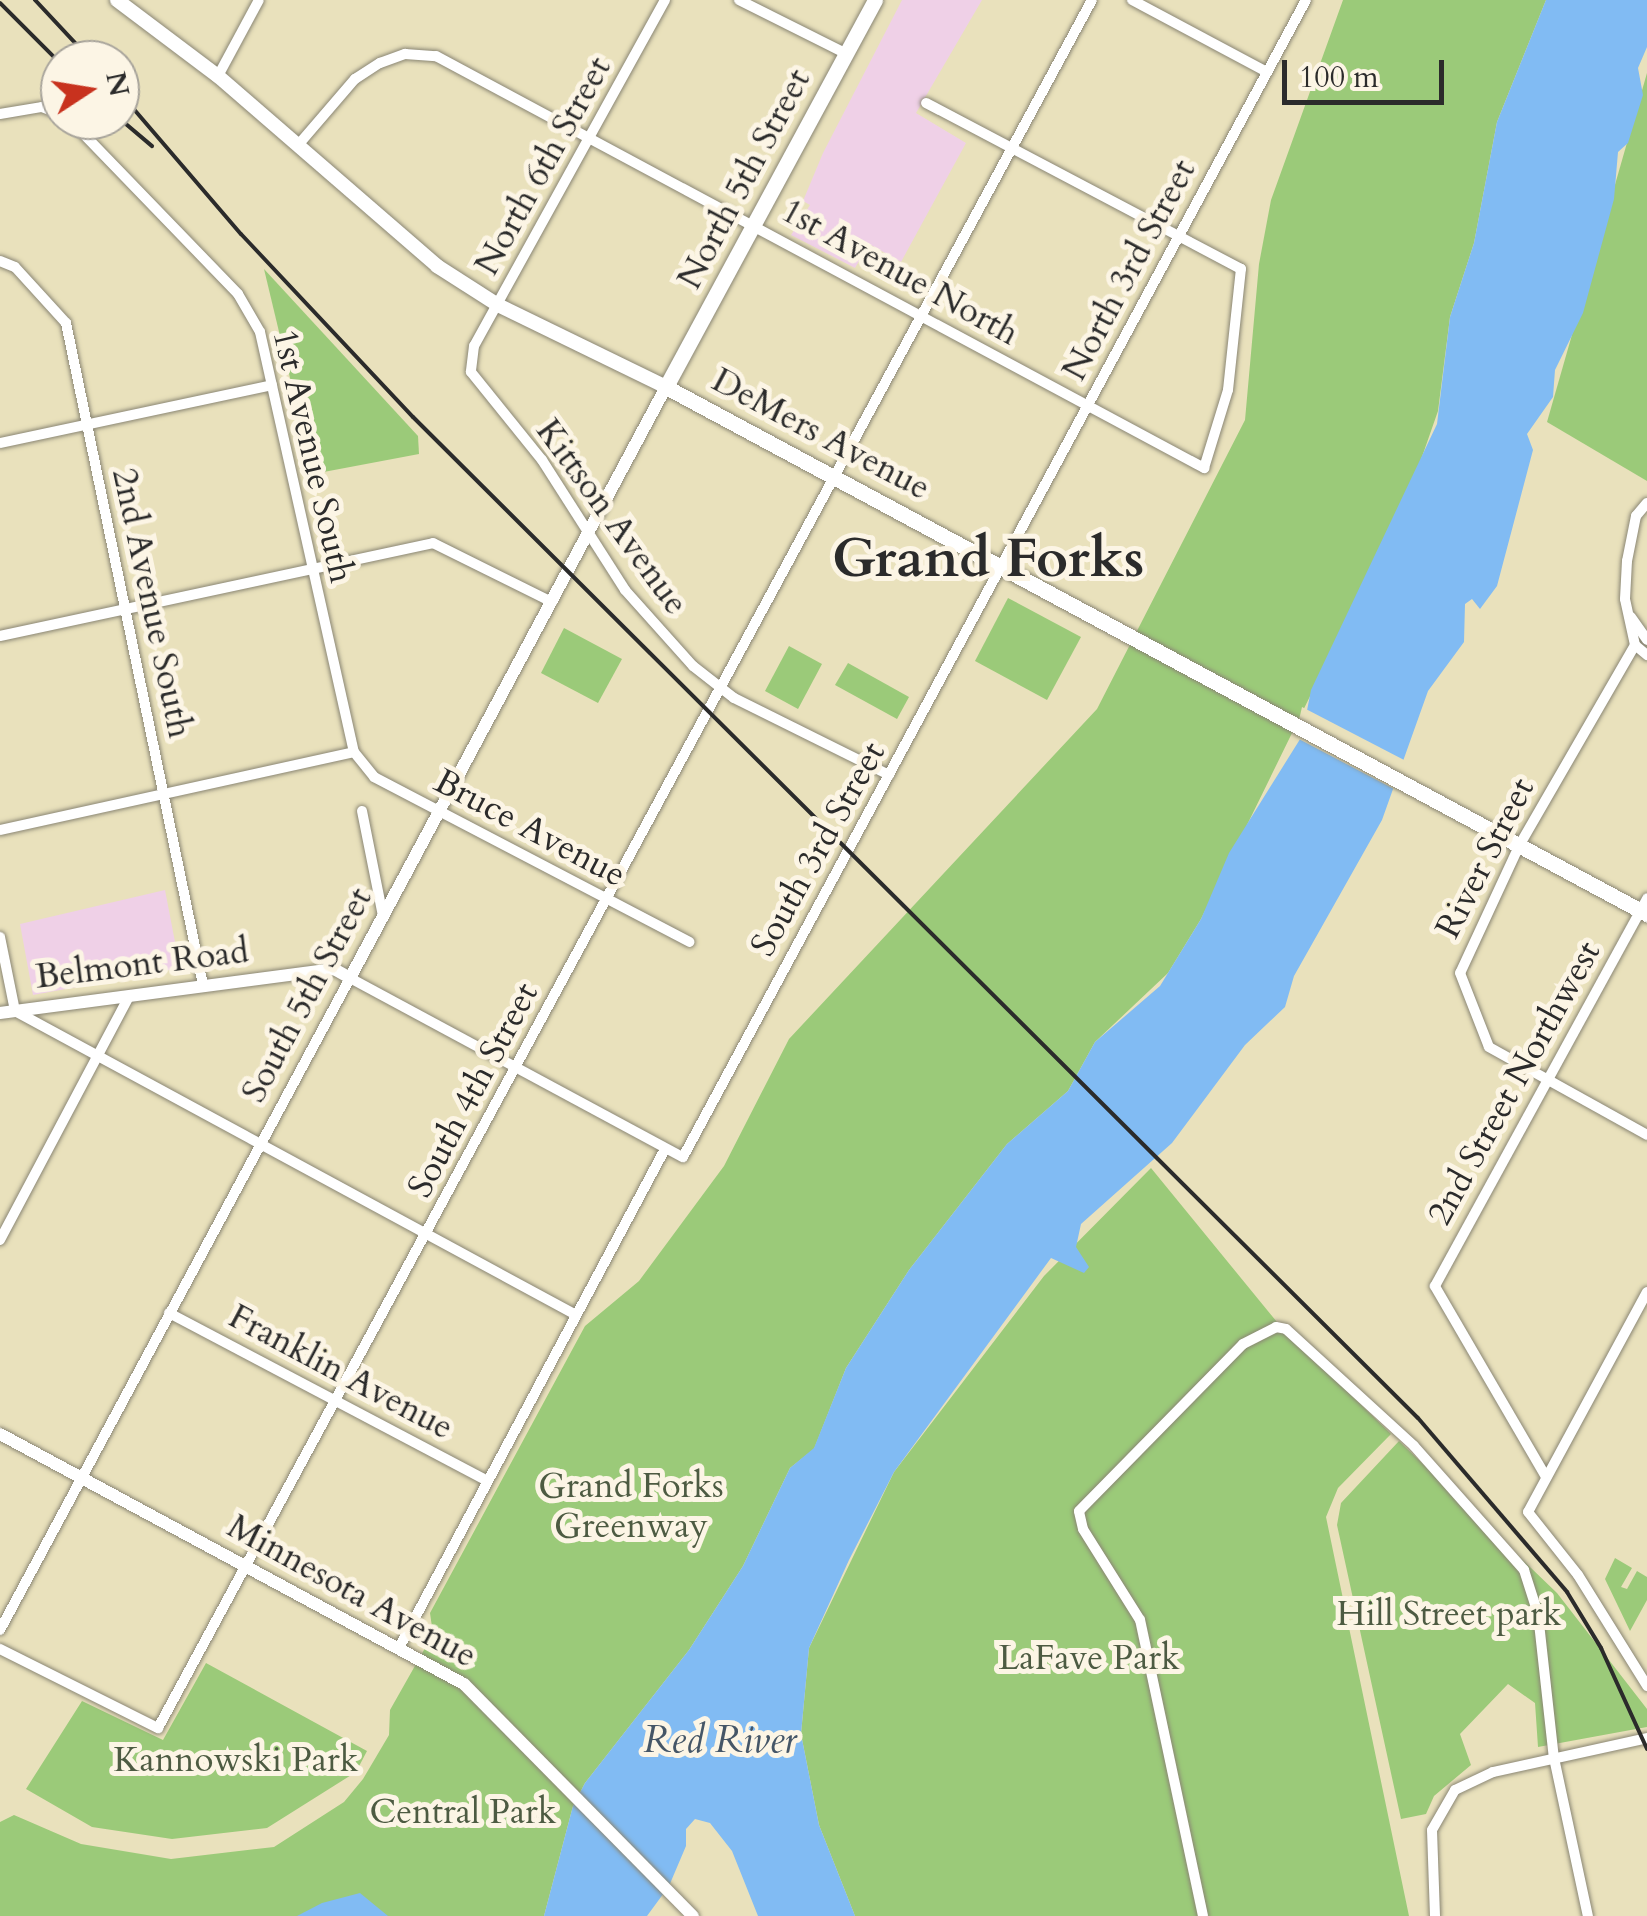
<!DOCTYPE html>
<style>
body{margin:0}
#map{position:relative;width:1647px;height:1916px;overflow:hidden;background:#e9e1bc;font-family:Cardo,serif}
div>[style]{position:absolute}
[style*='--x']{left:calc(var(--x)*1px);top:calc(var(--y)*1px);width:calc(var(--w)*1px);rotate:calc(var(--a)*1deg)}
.built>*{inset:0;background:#efd0e7}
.green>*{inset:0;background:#9bca79}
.water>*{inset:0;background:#81bbf3}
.pier>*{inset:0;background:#e9e1bc}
.roads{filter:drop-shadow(0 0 2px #8a8674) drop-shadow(0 0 2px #8a8674)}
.minor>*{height:10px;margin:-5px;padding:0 5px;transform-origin:5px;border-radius:5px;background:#fff}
.tertiary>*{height:12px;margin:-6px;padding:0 6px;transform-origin:6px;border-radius:6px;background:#fff}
.secondary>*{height:14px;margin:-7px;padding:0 7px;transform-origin:7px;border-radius:7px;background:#fff}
.primary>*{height:15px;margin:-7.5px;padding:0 7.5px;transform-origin:7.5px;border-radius:7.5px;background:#fff}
.rail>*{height:4px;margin:-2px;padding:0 2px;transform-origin:2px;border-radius:2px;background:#2b2b2b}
span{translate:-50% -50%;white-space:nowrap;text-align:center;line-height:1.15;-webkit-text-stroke:10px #fcf5e5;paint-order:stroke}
.street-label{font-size:35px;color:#2b2b2b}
.park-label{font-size:35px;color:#4d5b42}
.water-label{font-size:38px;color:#455667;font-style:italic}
.town-label{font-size:55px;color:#2b2b2b;font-weight:700}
.north{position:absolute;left:40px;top:40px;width:100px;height:100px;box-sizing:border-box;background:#fcf5e5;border:2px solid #a8a49b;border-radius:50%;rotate:78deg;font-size:28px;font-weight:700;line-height:40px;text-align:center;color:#2b2b2b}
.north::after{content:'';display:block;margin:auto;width:35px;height:45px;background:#c8321e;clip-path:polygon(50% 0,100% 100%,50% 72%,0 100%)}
.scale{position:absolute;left:1282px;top:60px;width:162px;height:45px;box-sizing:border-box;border:5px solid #2b2b2b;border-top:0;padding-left:12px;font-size:30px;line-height:35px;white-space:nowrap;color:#2b2b2b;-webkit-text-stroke:8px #fcf5e5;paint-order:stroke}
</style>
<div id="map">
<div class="built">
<div style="clip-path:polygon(902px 0,982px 0,916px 113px,966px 143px,901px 262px,869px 244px,855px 268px,791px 235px,810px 205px,803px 201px,823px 153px)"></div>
<div style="clip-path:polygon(165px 890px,180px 968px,33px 995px,20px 924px)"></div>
</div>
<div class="green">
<div style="clip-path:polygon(1343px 0,1546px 0,1497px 122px,1474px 243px,1450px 317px,1438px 411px,1409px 494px,1201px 919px,1168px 973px,1095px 1042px,1068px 1091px,1007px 1144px,909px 1270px,846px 1368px,814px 1449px,790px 1468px,743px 1566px,689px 1650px,585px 1783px,573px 1806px,544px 1916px,0 1916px,0 1822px,14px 1815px,81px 1844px,171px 1859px,274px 1847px,344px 1802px,363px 1779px,389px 1735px,390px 1710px,433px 1634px,430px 1613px,585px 1326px,639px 1281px,724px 1166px,789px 1039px,1097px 709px,1245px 420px,1259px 264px,1271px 200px)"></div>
<div style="clip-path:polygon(1647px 73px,1647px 481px,1547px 422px)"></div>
<div style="clip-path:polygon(264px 269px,418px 436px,419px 454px,313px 474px)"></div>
<div style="clip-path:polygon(1008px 598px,1081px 637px,1047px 700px,975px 661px)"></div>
<div style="clip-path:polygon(564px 628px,622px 659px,598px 703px,541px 673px)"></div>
<div style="clip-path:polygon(789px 646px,822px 664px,798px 709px,765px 691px)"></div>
<div style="clip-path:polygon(848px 663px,909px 697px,897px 719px,835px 685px)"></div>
<div style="clip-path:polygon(1151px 1168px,1281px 1327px,1391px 1434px,1338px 1488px,1326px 1517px,1409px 1916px,855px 1916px,819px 1825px,801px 1734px,809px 1648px,894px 1472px,1044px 1276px)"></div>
<div style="clip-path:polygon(1399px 1441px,1557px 1593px,1647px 1709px,1647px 1727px,1538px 1747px,1535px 1703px,1508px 1684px,1460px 1734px,1471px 1765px,1434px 1796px,1426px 1814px,1401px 1819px,1337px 1525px,1341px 1503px)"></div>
<div style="clip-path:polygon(1615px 1558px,1632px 1568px,1621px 1587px,1627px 1589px,1637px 1571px,1647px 1577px,1647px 1600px,1630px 1631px,1605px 1579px)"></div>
<div style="clip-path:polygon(206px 1663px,367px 1751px,356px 1772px,267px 1828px,172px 1839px,92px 1827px,26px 1789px,82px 1701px,163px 1740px)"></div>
</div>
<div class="water">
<div style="clip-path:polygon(1546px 0,1647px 0,1647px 47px,1638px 68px,1643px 95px,1628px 143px,1618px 152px,1614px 199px,1583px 313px,1555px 370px,1553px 397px,1527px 434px,1533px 450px,1497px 586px,1480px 609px,1472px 599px,1465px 604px,1464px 642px,1428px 691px,1382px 820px,1294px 976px,1285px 1007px,1245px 1045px,1172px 1143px,1081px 1224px,1076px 1247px,1089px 1267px,1084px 1273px,1051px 1258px,894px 1472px,849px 1560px,809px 1648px,801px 1734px,819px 1825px,855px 1916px,758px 1916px,732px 1851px,710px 1823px,695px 1819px,686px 1829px,686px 1846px,669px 1886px,647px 1916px,544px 1916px,573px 1806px,585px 1783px,689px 1650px,743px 1566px,790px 1468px,814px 1448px,846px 1368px,909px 1270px,1007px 1144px,1068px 1091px,1095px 1042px,1160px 986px,1201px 919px,1229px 853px,1302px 736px,1311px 690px,1437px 424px,1450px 317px,1474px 243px,1497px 122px)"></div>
<div style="clip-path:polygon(360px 1893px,388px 1916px,297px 1916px,322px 1903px)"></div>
</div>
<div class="pier">
<div style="clip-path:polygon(1302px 707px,1406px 761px,1396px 790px,1295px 737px)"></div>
</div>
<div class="roads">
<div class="minor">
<div style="--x:665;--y:0;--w:395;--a:118.9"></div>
<div style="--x:474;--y:346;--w:26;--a:97"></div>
<div style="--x:471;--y:372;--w:113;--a:51.1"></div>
<div style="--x:542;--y:460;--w:154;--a:57.4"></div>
<div style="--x:625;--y:590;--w:102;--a:48.2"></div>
<div style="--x:693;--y:666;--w:52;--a:38"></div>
<div style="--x:734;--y:698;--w:173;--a:26.4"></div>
<div style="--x:739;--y:0;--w:119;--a:26.6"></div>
<div style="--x:1132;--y:0;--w:153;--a:28.1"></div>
<div style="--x:218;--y:76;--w:86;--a:-61.7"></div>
<div style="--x:0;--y:114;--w:43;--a:-9.5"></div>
<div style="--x:42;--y:107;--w:19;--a:21"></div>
<div style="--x:70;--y:120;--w:242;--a:46"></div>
<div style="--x:238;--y:294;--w:44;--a:59.9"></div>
<div style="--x:260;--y:332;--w:430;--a:77.4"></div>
<div style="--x:354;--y:752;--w:32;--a:51"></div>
<div style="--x:374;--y:777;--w:356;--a:27.6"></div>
<div style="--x:299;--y:144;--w:86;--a:-49.3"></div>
<div style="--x:355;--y:79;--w:30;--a:-33"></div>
<div style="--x:380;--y:63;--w:27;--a:-20"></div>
<div style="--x:405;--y:54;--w:31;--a:4"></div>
<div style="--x:436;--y:56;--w:872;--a:28.21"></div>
<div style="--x:1204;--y:468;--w:82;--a:-72.9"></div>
<div style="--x:1228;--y:390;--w:122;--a:-83.9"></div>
<div style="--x:1241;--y:269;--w:356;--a:-152.2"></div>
<div style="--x:0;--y:261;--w:16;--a:22"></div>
<div style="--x:15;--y:267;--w:76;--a:47.7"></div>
<div style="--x:66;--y:323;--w:676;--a:78.31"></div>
<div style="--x:0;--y:443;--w:278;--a:-12"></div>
<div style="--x:1631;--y:617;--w:28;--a:55"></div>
<div style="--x:0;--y:636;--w:443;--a:-12.1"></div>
<div style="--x:433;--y:543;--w:133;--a:26.4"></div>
<div style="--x:1635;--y:645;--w:230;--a:120"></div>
<div style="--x:1520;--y:844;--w:142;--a:114.9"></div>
<div style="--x:1460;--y:973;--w:79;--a:68.6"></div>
<div style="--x:1489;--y:1047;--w:181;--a:29.1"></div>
<div style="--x:1635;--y:645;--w:47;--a:-102.3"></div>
<div style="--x:1625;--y:599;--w:38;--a:-87"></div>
<div style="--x:1627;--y:561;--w:46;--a:-78.7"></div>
<div style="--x:1636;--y:516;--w:17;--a:-50"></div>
<div style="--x:1635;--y:645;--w:16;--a:40"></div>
<div style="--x:362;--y:811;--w:107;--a:78.7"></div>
<div style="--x:0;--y:830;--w:362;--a:-12.4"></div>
<div style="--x:0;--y:937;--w:76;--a:78.5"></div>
<div style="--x:15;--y:1011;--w:638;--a:28.45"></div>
<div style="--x:0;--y:1240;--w:276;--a:-62.1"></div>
<div style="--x:1647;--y:1292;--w:250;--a:118.4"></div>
<div style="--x:1528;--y:1512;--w:80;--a:51.6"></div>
<div style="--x:1578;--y:1575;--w:131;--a:58.1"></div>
<div style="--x:169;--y:1313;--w:360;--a:27.8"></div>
<div style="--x:1546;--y:1477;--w:221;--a:-120.2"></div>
<div style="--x:1435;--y:1286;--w:442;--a:-61.3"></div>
<div style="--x:0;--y:1630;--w:740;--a:-61.77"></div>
<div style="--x:350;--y:978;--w:378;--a:28.3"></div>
<div style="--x:683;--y:1157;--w:1314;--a:-61.7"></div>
<div style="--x:400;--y:1646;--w:563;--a:-61.93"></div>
<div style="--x:0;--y:1649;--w:177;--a:26.6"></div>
<div style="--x:158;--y:1728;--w:1964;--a:-61.61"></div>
<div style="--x:1203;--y:1916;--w:303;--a:-102"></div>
<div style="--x:1140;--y:1620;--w:107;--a:-122.1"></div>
<div style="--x:1083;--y:1529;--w:18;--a:-103"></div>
<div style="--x:1079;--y:1511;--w:234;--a:-45.5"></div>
<div style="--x:1243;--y:1344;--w:37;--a:-27"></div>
<div style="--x:1276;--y:1327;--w:10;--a:11"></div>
<div style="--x:1286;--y:1329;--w:173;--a:42.4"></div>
<div style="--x:1414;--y:1446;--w:166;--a:48.4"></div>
<div style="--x:1524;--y:1570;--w:46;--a:72.3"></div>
<div style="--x:1538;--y:1614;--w:145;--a:83.7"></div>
<div style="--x:1554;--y:1758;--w:162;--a:77.9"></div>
<div style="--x:1435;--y:1916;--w:86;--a:-92"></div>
<div style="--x:1432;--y:1830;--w:46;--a:-60.1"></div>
<div style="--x:1455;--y:1790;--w:42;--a:-25.3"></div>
<div style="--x:1493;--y:1772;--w:158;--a:-12.4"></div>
</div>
<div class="tertiary">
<div style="--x:0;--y:1013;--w:337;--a:-7.5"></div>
<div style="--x:334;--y:969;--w:18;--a:29"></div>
<div style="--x:350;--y:978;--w:670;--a:-61.87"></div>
<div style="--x:0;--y:1434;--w:527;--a:28.32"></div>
<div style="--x:464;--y:1684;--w:326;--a:45.4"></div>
</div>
<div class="secondary">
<div style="--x:117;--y:0;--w:126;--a:37"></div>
<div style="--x:218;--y:76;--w:290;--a:40.9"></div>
<div style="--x:437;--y:266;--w:72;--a:32.6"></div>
<div style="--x:498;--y:305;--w:187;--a:26"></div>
</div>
<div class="primary">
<div style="--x:875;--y:0;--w:440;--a:118.4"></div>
<div style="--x:666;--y:387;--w:1114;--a:28.25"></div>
</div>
</div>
<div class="rail">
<div style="--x:35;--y:0;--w:82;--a:47"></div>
<div style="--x:0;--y:3;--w:85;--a:45"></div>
<div style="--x:120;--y:93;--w:186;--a:49.4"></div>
<div style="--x:241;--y:234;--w:251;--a:46.8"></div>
<div style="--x:413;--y:417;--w:1418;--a:44.89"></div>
<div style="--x:1418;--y:1418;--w:229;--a:49.4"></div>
<div style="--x:1567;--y:1592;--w:66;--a:58.7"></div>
<div style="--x:1601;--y:1648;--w:111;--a:65.5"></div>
<div style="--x:120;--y:119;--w:42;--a:40.2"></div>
</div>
<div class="street-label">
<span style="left:543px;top:166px;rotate:-61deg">North 6th Street</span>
<span style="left:744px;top:179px;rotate:-62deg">North 5th Street</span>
<span style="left:1129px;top:270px;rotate:-62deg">North 3rd Street</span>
<span style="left:900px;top:272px;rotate:29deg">1st Avenue North</span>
<span style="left:821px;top:434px;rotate:28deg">DeMers Avenue</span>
<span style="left:313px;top:456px;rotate:77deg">1st Avenue South</span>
<span style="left:612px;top:517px;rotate:54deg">Kittson Avenue</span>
<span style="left:152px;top:603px;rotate:78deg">2nd Avenue South</span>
<span style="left:530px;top:828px;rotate:28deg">Bruce Avenue</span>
<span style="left:818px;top:849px;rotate:-61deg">South 3rd Street</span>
<span style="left:1485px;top:858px;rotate:-63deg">River Street</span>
<span style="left:142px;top:964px;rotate:-7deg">Belmont Road</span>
<span style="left:307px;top:995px;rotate:-62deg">South 5th Street</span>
<span style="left:1514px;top:1083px;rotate:-61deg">2nd Street Northwest</span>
<span style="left:473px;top:1090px;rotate:-62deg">South 4th Street</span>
<span style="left:341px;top:1372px;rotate:28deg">Franklin Avenue</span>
<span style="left:352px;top:1591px;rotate:29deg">Minnesota Avenue</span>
</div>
<div class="park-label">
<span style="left:631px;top:1506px">Grand Forks<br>Greenway</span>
<span style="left:1449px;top:1614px">Hill Street park</span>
<span style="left:1089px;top:1658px">LaFave Park</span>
<span style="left:236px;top:1760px">Kannowski Park</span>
<span style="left:463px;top:1812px">Central Park</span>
</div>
<div class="water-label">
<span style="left:720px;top:1741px">Red River</span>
</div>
<div class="town-label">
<span style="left:988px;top:560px">Grand Forks</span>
</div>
<div class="north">N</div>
<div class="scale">100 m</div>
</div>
